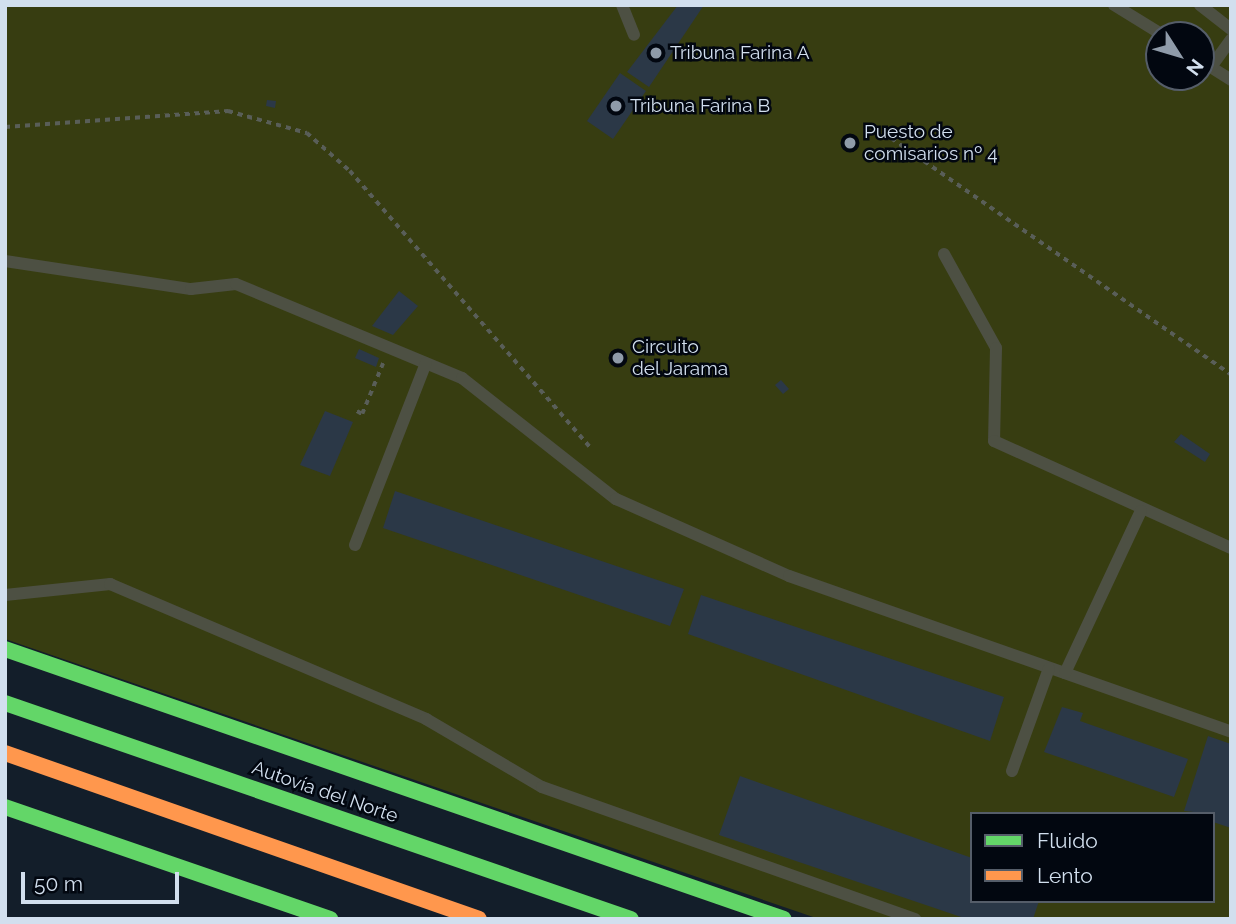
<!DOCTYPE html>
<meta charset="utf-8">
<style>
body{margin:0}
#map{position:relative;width:1236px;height:924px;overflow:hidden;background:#131e2a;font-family:Raleway,sans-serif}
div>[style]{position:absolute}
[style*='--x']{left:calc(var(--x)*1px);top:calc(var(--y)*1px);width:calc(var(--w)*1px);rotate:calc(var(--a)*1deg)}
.green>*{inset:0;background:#373d11}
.building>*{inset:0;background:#2b3847}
.path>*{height:3.5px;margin-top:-1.75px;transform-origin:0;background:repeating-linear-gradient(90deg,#595e58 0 5px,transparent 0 10px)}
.lane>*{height:12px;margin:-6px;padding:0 6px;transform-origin:6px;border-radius:6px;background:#4d5043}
.fast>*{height:16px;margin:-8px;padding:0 8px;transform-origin:8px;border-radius:8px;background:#63d668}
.slow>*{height:16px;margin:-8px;padding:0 8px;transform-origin:8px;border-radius:8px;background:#ff974d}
.dots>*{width:19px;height:19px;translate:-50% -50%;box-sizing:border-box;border:4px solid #020710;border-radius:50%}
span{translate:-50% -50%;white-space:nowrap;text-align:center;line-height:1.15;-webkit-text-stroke:5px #020710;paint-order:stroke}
.poi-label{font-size:19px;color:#d2dfee}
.left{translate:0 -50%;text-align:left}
.street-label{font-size:19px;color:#d2dfee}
.frame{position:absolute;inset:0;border:7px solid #d2dfee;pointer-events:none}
.legend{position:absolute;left:970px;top:812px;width:245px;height:91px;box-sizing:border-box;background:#020710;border:2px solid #555d69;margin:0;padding:9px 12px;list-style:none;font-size:21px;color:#d2dfee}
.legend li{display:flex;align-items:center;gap:14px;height:35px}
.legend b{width:35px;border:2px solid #555d69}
.north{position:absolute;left:1145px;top:21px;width:70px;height:70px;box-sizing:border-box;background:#020710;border:2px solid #555d69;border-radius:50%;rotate:127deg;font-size:19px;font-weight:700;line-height:28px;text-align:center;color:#d2dfee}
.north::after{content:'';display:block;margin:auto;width:24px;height:32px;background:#8f9ba9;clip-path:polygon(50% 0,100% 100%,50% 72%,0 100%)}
.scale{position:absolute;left:21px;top:872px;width:158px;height:32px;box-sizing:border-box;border:4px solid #d2dfee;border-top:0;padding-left:9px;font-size:21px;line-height:24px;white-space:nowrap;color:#d2dfee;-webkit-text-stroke:5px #020710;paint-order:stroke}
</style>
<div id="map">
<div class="green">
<div style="clip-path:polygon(evenodd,5px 5px,1231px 5px,1231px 919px,819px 919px,5px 639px,5px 5px,1159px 35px,1201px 35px,1201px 77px,1159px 77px,1159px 35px,5px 5px,972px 814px,1213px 814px,1213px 901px,972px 901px,972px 814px)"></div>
</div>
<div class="building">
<div style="clip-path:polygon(678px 5px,704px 5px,649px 87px,627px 72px)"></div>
<div style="clip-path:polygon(620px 73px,646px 91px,613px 139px,587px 121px)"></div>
<div style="clip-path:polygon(267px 100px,276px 101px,275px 108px,266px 106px)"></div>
<div style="clip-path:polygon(852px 136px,857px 144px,849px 149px,844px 141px)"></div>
<div style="clip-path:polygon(399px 291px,418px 306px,393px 335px,372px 326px)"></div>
<div style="clip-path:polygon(359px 349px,379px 358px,376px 367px,355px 358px)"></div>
<div style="clip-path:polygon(781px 380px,789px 389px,783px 394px,775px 385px)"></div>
<div style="clip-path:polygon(325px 411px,353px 422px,330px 476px,300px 465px)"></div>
<div style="clip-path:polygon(1181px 434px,1210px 454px,1205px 462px,1174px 442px)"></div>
<div style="clip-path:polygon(395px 491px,684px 589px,670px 626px,383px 528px)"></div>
<div style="clip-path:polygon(701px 595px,1004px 697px,990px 741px,688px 634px)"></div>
<div style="clip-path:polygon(1062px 707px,1083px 713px,1080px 721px,1188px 759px,1174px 797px,1044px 752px)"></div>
<div style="clip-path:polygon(1208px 736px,1231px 744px,1231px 828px,1213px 822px,1213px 814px,1184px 811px)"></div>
<div style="clip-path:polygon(740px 776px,972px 858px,972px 901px,1039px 901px,1033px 919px,967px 919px,719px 835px)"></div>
</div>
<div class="path">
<div style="--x:5;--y:127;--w:224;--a:-4.1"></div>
<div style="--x:228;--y:111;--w:82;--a:15.6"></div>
<div style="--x:307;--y:133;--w:57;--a:41.5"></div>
<div style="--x:350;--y:171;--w:369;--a:49"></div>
<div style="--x:875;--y:127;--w:433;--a:34.8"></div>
<div style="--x:357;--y:411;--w:6;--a:31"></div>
<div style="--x:362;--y:414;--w:55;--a:-67.6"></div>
</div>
<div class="lane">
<div style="--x:622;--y:5;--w:32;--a:68"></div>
<div style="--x:1114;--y:5;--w:57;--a:31.5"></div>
<div style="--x:1200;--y:5;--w:39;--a:38"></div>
<div style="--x:1201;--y:61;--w:36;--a:32"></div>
<div style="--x:1211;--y:67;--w:34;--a:-54"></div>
<div style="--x:944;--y:254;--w:107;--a:61"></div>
<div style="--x:996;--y:348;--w:93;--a:91.2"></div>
<div style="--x:994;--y:441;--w:260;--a:24.3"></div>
<div style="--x:5;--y:261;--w:188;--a:8.6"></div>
<div style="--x:191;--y:289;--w:45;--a:-6.3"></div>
<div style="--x:236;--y:284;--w:245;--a:22.6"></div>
<div style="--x:462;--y:378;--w:196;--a:38.2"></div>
<div style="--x:616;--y:499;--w:189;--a:24"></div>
<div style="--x:789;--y:576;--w:469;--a:19.4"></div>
<div style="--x:355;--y:545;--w:195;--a:-68.7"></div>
<div style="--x:5;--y:595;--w:106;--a:-6"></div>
<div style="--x:110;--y:584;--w:344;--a:23.1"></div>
<div style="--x:426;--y:719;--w:134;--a:30.4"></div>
<div style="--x:542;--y:787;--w:396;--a:19.5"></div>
<div style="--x:1065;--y:673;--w:179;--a:-64.9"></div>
<div style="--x:1012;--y:771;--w:109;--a:-70.2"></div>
</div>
<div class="fast">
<div style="--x:5;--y:649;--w:824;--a:19.12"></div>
<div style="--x:5;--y:703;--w:662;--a:19.04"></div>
<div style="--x:5;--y:807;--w:344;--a:19"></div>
</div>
<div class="slow">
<div style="--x:5;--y:753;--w:502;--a:19.3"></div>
</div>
<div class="dots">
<div style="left:656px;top:53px;background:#8f9ba9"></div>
<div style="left:616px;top:106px;background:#8f9ba9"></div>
<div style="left:850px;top:143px;background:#8f9ba9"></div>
<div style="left:618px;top:358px;background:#8f9ba9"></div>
</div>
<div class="poi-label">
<span class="left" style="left:670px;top:53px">Tribuna Farina A</span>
<span class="left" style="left:630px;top:106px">Tribuna Farina B</span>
<span class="left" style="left:864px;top:143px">Puesto de<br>comisarios nº 4</span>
<span class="left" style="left:632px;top:358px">Circuito<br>del Jarama</span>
</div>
<div class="street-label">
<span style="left:325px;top:792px;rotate:19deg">Autovía del Norte</span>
</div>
<div class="frame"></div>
<ul class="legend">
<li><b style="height:9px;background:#63d668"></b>Fluido</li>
<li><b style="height:9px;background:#ff974d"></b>Lento</li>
</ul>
<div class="north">N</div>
<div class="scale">50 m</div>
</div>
